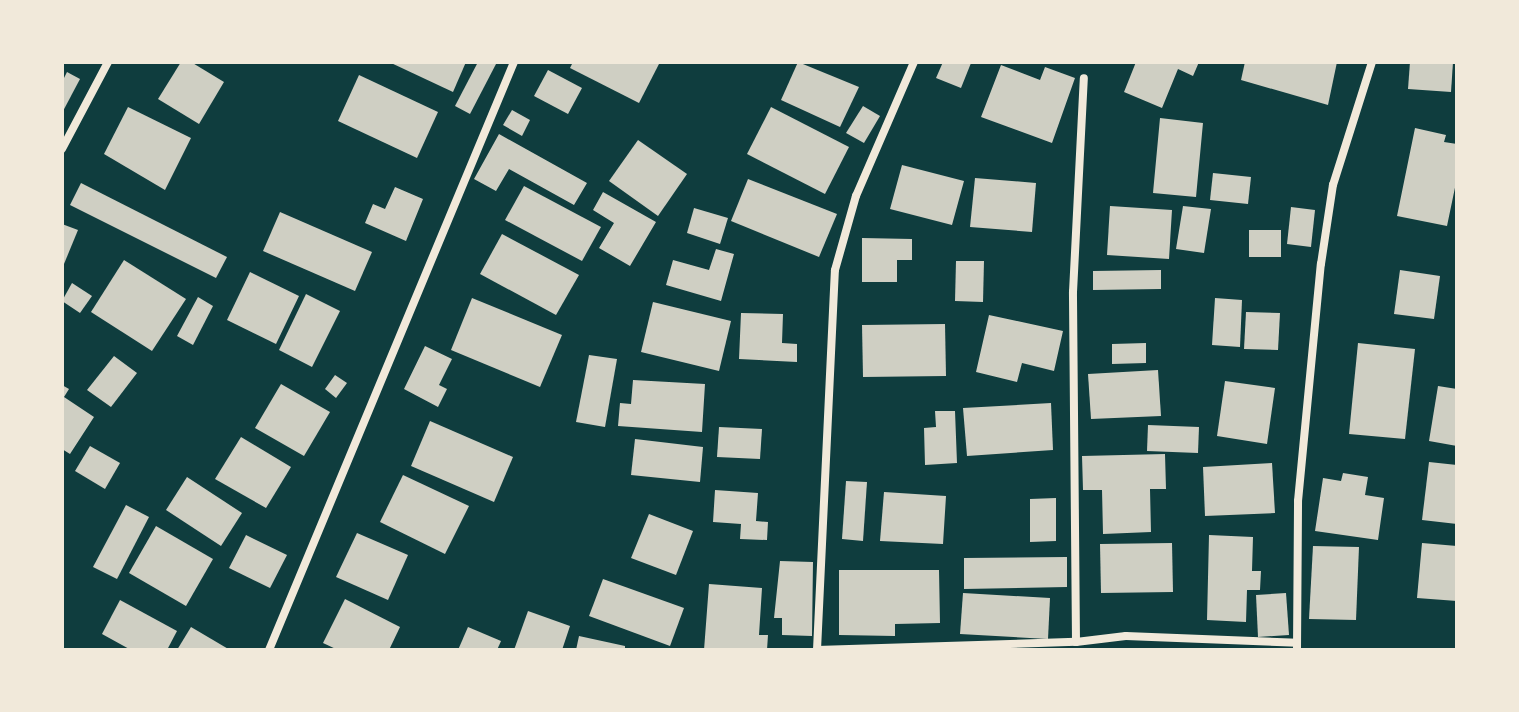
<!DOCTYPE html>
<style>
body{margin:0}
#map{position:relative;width:1519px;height:712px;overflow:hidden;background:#0f3d3e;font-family:Rubik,sans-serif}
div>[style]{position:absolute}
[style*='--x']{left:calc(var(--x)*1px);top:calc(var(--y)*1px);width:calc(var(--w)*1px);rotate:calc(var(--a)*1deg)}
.building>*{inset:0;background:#cfcfc3}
.minor>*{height:8px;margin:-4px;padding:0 4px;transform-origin:4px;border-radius:4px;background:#f1e9da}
span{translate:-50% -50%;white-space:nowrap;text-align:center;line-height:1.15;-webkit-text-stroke:6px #f1e9da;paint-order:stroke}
.frame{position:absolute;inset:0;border:64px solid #f1e9da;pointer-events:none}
</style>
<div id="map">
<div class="building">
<div style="clip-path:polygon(181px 62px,191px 62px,224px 82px,199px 124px,158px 99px)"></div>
<div style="clip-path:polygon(389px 62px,466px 62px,453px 92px)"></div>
<div style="clip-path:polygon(478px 62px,496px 64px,470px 114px,455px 106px)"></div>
<div style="clip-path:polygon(573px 62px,660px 62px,639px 103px,570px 68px)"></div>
<div style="clip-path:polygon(798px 62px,859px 87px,840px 127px,781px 100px)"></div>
<div style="clip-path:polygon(943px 62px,971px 63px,961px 88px,936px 78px)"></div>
<div style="clip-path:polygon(1136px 62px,1199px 62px,1193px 76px,1178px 69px,1162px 108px,1124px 92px)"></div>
<div style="clip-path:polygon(1245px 62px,1337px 62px,1328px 105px,1241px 80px)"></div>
<div style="clip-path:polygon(1410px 62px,1453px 62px,1451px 92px,1408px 89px)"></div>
<div style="clip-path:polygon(1001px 65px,1040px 80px,1045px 67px,1075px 78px,1052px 143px,981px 117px)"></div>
<div style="clip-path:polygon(548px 70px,582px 88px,568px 114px,534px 96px)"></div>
<div style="clip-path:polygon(67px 72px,80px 79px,62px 113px,62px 82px)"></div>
<div style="clip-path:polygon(359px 75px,438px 112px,417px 158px,338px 121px)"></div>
<div style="clip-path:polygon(863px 106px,880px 116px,864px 143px,846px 133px)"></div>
<div style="clip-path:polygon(128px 107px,191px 138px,165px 190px,104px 154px)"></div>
<div style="clip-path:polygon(771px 107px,849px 147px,825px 194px,747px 154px)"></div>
<div style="clip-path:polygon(512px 110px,530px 120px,522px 136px,503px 125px)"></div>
<div style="clip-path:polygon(1160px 118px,1203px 123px,1196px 197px,1153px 193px)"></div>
<div style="clip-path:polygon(1415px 128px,1446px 135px,1444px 142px,1457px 144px,1457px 178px,1447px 226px,1397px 216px)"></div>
<div style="clip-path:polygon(499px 134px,587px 183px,574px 205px,509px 169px,496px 191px,474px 179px)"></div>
<div style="clip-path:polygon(638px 140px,687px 174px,658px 216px,609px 181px)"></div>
<div style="clip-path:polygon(902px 165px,964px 181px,952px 225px,890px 209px)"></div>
<div style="clip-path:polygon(1213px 173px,1251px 177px,1248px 204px,1210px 200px)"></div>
<div style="clip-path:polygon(975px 178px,1036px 183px,1032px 232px,970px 227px)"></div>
<div style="clip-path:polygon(748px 179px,837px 214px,819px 257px,731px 221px)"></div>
<div style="clip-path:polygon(81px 183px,227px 257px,216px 278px,70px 205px)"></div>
<div style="clip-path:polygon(524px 186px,601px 227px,582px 261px,505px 220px)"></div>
<div style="clip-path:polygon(395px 187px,423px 199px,406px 241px,365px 223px,373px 204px,385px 209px)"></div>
<div style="clip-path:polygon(603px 192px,656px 222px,630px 266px,599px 248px,614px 223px,593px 210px)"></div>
<div style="clip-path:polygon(1110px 206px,1172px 210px,1169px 259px,1107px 255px)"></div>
<div style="clip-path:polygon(1183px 206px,1211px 209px,1204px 253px,1176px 249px)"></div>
<div style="clip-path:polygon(1291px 207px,1315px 210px,1311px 247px,1287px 244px)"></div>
<div style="clip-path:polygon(694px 208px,728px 218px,720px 244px,687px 233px)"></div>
<div style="clip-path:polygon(280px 212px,372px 252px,355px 291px,263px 251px)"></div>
<div style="clip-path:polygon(62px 224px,78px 230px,64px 264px,62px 263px)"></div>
<div style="clip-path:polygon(1249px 230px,1281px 230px,1281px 257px,1249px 257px)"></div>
<div style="clip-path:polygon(502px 234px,579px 275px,556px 315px,480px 274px)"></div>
<div style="clip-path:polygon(862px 238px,912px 239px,912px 260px,897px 260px,897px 282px,862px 282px)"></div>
<div style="clip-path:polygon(716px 249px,734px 254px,721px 301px,666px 285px,673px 260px,709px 270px)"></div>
<div style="clip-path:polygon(124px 260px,186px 299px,152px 351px,91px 312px)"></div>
<div style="clip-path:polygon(956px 261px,984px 261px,983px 302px,955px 301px)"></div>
<div style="clip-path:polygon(1161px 270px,1161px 289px,1093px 290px,1093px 271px)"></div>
<div style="clip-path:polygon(1400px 270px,1440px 276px,1434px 319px,1394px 314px)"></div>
<div style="clip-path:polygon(250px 272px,299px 296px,276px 344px,227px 320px)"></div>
<div style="clip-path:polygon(72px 283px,92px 296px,80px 313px,62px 301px)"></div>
<div style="clip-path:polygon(306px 294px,340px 311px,312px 367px,279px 350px)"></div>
<div style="clip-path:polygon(198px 297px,213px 306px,193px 345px,177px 336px)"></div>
<div style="clip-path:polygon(472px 298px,562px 335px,540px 387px,451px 350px)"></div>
<div style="clip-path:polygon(1215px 298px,1242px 300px,1240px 347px,1212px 345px)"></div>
<div style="clip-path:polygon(653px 302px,731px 321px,719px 371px,641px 352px)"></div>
<div style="clip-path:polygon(1246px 312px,1280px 313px,1278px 350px,1244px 349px)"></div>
<div style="clip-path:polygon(741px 313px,783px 314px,782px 343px,797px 344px,797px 362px,739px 359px)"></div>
<div style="clip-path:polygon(989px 315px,1063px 331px,1054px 371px,1022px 363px,1017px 382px,976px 372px)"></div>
<div style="clip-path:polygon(945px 324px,946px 376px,863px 377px,862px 325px)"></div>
<div style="clip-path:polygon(1146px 343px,1146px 363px,1112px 364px,1112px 344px)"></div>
<div style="clip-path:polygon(1358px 343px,1415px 349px,1405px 439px,1349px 434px)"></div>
<div style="clip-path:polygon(425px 346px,452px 359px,439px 385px,447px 389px,438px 407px,404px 389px)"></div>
<div style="clip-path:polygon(589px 355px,617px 359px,605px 427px,576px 422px)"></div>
<div style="clip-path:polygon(114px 356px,137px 373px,111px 407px,87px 390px)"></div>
<div style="clip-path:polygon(1158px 370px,1161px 416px,1091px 419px,1088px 374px)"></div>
<div style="clip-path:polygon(335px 375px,347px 383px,336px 398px,325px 389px)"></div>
<div style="clip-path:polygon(633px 380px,705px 384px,702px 432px,618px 426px,620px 403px,631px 404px)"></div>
<div style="clip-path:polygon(1225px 381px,1275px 388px,1267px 444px,1217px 436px)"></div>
<div style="clip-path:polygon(281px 384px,330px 412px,304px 456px,255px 428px)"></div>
<div style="clip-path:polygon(62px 385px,69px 389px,64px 397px,94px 417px,70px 454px,62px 449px)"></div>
<div style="clip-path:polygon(1438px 386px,1457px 389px,1457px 446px,1429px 441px)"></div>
<div style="clip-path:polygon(1051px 403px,1053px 450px,967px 456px,963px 408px)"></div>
<div style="clip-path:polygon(935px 411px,955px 411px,957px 463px,925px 465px,924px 428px,936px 427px)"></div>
<div style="clip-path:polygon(430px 421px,513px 457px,494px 502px,411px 466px)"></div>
<div style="clip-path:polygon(1148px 425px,1199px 427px,1198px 453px,1147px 451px)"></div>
<div style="clip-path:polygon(719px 427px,762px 429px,760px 459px,717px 457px)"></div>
<div style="clip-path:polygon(241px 437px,291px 467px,266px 508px,215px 479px)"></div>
<div style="clip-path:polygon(635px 439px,703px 447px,700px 482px,631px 475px)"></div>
<div style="clip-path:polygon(90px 446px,120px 463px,105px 489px,75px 471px)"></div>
<div style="clip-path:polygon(1165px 454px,1166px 489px,1150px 489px,1151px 532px,1103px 534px,1102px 490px,1083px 490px,1082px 456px)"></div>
<div style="clip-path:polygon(1429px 462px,1457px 465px,1457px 524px,1422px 520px)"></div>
<div style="clip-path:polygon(1272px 463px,1275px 513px,1205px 516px,1203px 467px)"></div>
<div style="clip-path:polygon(1343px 473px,1368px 477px,1365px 495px,1384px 498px,1378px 540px,1315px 531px,1323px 478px,1341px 481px)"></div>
<div style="clip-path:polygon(403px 475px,469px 506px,445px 554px,380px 522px)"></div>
<div style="clip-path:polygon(187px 477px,242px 513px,221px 546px,166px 510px)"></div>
<div style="clip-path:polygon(846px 481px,867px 482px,863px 541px,842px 539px)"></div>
<div style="clip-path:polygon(715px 490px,758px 493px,756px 521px,768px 522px,767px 540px,740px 539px,741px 524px,713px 522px)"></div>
<div style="clip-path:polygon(884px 492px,946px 496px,943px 544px,880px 541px)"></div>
<div style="clip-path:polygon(1056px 498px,1056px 541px,1030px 542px,1030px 499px)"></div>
<div style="clip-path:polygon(126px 505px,149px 517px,117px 579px,93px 567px)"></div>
<div style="clip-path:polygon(649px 514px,693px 531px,676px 575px,631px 558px)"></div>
<div style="clip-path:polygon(156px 526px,213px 559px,186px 606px,129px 573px)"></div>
<div style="clip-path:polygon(357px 533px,408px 555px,388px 600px,336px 577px)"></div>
<div style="clip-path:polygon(246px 535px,287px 555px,270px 588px,229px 568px)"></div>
<div style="clip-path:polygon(1209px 535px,1253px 537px,1252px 571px,1261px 571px,1260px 590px,1247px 590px,1246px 622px,1207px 620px)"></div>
<div style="clip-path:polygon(1172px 543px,1173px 592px,1101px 593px,1100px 544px)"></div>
<div style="clip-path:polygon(1422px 543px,1457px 546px,1457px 601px,1417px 598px)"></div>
<div style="clip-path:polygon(1313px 546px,1359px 547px,1356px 620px,1309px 619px)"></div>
<div style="clip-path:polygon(1067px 557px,1067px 587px,964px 589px,964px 558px)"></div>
<div style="clip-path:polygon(780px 561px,813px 562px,812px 636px,782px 635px,782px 618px,774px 618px)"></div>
<div style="clip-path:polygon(839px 570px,939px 570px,940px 623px,895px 624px,895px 636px,839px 635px)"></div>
<div style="clip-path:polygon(603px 579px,684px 608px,670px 646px,589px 616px)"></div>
<div style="clip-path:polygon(709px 584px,762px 588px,759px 635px,768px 635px,767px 650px,704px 650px)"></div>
<div style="clip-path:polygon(963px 593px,1050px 598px,1048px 639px,960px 634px)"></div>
<div style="clip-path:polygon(1286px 593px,1289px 635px,1258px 637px,1256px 595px)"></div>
<div style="clip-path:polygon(345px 599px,400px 627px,389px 650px,338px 650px,323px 643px)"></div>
<div style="clip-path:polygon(120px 600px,177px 631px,167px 650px,131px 650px,102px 634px)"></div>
<div style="clip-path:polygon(528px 611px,570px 626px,562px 650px,514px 650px)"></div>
<div style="clip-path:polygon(191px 627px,230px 650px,177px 650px)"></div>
<div style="clip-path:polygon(468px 627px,501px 641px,497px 650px,458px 650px)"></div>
<div style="clip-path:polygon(579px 636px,625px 646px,625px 650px,576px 650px)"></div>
</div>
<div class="minor">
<div style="--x:62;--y:149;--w:98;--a:-62.1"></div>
<div style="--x:1076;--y:642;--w:350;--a:-90.5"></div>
<div style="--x:1073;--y:292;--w:214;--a:-87.1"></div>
<div style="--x:269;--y:650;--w:637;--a:-67.38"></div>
<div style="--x:817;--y:650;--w:380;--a:-87.3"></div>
<div style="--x:835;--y:270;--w:77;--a:-74.2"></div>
<div style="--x:856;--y:196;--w:146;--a:-66.6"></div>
<div style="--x:817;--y:650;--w:259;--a:-1.8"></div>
<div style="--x:1076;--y:642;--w:50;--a:-6.8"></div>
<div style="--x:1126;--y:636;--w:171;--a:2.3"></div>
<div style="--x:1297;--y:650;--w:149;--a:-89.6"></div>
<div style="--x:1298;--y:501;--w:238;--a:-84.5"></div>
<div style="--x:1321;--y:264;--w:80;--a:-81.4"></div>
<div style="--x:1333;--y:185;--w:129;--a:-72.4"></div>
</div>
<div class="frame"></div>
</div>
